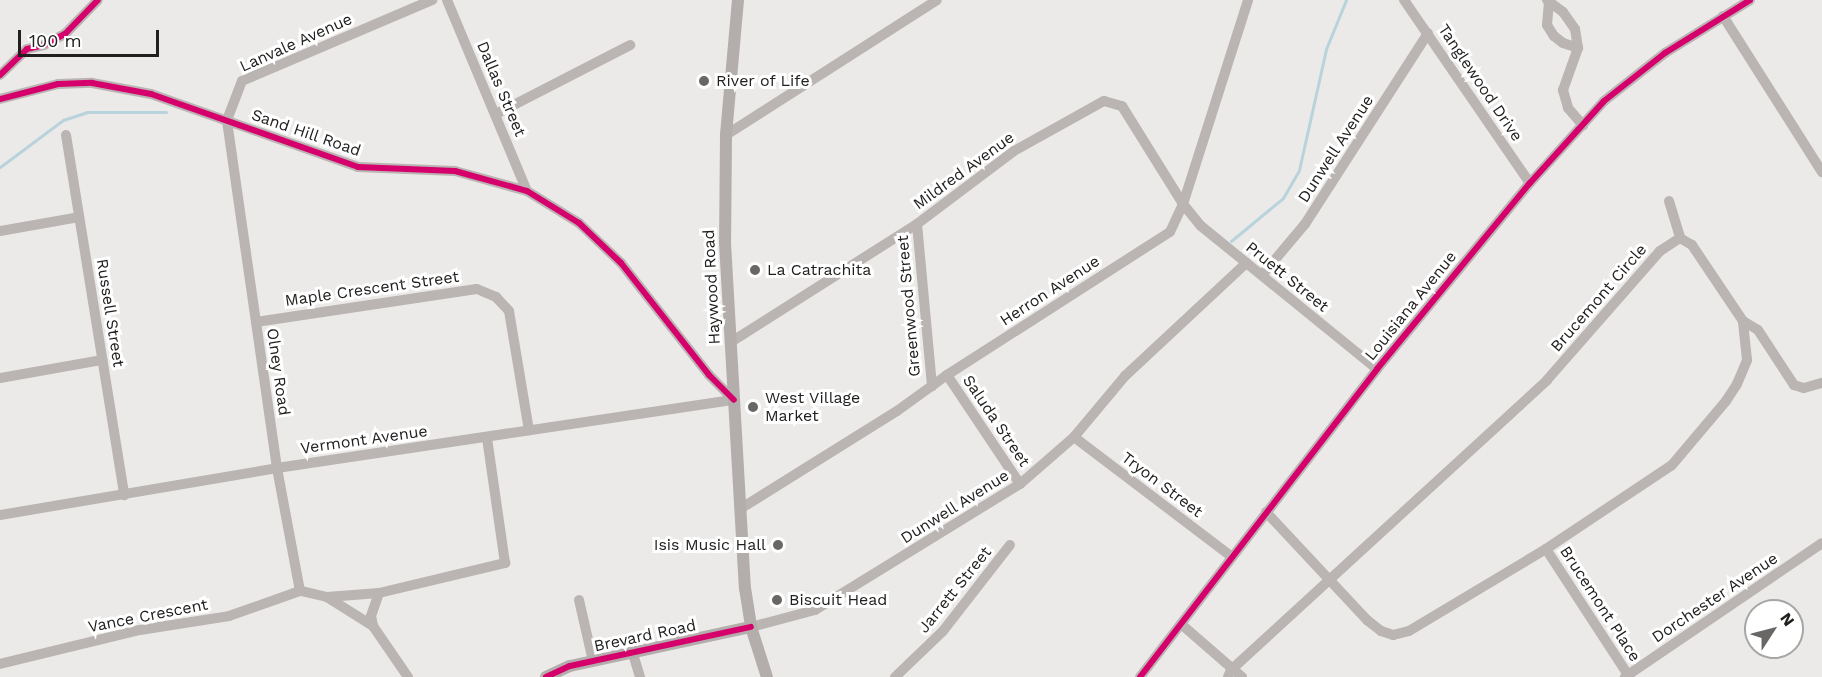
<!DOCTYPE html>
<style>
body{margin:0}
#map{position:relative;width:1822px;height:677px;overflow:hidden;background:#ebeae8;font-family:"Work Sans",sans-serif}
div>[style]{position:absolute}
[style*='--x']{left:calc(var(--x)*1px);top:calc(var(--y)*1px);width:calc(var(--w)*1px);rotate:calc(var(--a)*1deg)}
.stream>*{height:3px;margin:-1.5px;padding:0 1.5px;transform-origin:1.5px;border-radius:1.5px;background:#b9d3dc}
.minor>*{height:10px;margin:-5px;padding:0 5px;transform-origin:5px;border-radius:5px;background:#bab4b3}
.major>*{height:12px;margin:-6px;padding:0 6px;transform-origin:6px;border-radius:6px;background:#b3adab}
.cycleway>*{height:6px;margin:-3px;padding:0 3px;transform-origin:3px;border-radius:3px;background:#d6006c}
.dots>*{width:16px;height:16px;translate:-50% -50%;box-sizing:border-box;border:3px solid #fff;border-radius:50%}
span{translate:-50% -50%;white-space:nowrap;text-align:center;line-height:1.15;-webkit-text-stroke:6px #fff;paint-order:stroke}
.street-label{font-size:16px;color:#21201f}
.poi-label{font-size:16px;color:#21201f}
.left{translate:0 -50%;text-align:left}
.right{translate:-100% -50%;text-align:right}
.north{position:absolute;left:1744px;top:599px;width:60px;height:60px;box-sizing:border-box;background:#fff;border:2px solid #a6a6a5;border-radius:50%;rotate:54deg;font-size:16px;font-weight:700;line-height:24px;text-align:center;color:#21201f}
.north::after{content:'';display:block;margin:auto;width:21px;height:27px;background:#686765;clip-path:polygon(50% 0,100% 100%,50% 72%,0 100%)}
.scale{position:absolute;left:18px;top:30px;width:141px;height:27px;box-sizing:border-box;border:3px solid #21201f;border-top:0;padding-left:8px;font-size:18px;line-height:21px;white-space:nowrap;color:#21201f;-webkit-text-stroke:4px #fff;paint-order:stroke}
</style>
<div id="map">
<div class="stream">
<div style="--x:0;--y:167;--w:79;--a:-36.7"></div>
<div style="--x:63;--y:120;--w:25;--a:-18"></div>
<div style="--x:87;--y:112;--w:79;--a:0"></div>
<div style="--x:1231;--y:241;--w:67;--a:-39.6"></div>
<div style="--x:1283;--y:198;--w:32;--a:-60"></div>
<div style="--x:1299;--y:170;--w:124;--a:-77.4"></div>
<div style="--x:1326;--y:49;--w:53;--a:-67.8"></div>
</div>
<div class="minor">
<div style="--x:447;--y:0;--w:207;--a:67.3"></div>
<div style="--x:1404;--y:0;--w:222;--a:55.5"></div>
<div style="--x:1547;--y:0;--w:20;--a:37"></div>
<div style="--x:1563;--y:12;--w:21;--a:55"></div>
<div style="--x:1575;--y:29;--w:19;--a:81"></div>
<div style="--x:1578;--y:48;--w:45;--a:109.7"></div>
<div style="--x:1563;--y:90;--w:19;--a:74"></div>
<div style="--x:1568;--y:108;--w:23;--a:49"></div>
<div style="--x:1549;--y:2;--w:23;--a:95"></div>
<div style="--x:1547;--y:25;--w:13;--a:58"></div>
<div style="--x:1554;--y:36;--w:11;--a:38"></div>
<div style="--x:1563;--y:43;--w:16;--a:18"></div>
<div style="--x:1723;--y:16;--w:185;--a:57.6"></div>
<div style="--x:0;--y:75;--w:37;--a:-44"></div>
<div style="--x:27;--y:49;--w:17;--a:-13"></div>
<div style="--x:44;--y:45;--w:24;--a:-28"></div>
<div style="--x:65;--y:34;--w:47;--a:-45.9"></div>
<div style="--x:0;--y:99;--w:60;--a:-14.5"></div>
<div style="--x:58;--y:84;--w:34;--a:-2"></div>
<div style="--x:92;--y:83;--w:60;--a:10.6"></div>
<div style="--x:151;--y:94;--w:219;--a:19.4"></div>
<div style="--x:358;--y:167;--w:97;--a:2.4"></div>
<div style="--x:455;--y:171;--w:75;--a:15.5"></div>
<div style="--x:527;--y:191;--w:61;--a:31.6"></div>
<div style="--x:579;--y:223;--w:58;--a:43.6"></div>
<div style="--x:621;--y:263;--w:142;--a:51.8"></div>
<div style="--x:709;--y:375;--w:35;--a:45"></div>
<div style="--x:496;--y:114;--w:151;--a:-27.2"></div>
<div style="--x:66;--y:135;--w:365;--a:80.8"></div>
<div style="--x:726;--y:135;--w:250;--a:-32.6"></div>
<div style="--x:1669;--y:201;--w:39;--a:73"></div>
<div style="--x:917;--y:224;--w:163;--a:84.7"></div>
<div style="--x:0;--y:231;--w:80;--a:-10"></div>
<div style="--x:1262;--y:275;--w:67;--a:-49.9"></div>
<div style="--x:1305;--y:224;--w:227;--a:-57.2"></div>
<div style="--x:1743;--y:321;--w:17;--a:31"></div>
<div style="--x:1758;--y:330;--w:66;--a:56.8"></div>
<div style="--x:1794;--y:385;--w:10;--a:17"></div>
<div style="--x:1804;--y:388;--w:19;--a:-16"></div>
<div style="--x:256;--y:322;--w:223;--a:-8.5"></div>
<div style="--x:477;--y:289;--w:21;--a:23"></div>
<div style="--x:496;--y:297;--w:19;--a:47"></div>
<div style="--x:509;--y:311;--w:121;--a:80.5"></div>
<div style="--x:731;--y:342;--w:220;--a:-32.4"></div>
<div style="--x:917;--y:224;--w:121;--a:-37"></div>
<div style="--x:1014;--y:151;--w:103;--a:-29.1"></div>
<div style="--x:1104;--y:101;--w:19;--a:16"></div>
<div style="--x:1122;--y:106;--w:115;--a:58.1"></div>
<div style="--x:1183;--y:204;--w:28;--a:51"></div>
<div style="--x:1201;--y:226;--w:227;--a:39.1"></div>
<div style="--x:947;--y:375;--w:131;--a:56.2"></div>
<div style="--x:0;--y:378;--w:104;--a:-10"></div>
<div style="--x:1074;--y:437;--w:198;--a:37.2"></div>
<div style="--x:740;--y:509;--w:185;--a:-32"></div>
<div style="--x:897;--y:411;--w:62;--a:-35.8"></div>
<div style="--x:947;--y:375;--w:265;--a:-32.7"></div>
<div style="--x:1170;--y:232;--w:31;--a:-65"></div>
<div style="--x:1183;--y:204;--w:214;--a:-72.3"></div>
<div style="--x:1266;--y:512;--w:148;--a:46.9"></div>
<div style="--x:1367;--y:620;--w:18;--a:38"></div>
<div style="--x:1381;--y:631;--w:13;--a:18"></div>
<div style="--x:1393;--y:635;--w:16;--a:-14"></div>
<div style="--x:1409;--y:631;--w:160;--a:-30.9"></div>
<div style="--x:1546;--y:549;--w:151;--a:-33.7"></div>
<div style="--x:1672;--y:465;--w:84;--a:-49.8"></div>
<div style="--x:1726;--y:401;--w:20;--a:-57"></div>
<div style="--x:1737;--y:384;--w:26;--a:-67"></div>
<div style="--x:1747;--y:360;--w:39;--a:-96"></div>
<div style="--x:1743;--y:321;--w:92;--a:-123.9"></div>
<div style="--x:1692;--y:245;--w:14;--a:-150"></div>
<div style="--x:0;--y:515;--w:281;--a:-9.6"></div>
<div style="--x:277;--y:468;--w:462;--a:-8.5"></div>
<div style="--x:1546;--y:549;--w:150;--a:56.9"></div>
<div style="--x:327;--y:597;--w:52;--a:-4.4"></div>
<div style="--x:379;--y:593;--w:130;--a:-13.4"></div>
<div style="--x:505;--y:563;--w:126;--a:-98.2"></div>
<div style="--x:579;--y:600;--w:63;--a:77.1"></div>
<div style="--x:1181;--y:624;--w:81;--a:41"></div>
<div style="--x:373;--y:626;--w:10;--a:-101"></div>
<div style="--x:371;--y:616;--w:24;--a:-71"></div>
<div style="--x:751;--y:627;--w:66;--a:-14.9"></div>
<div style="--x:815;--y:610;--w:241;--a:-31.6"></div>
<div style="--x:1020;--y:484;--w:72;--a:-41"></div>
<div style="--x:1074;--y:437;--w:80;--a:-50.1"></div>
<div style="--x:1125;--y:376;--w:166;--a:-43"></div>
<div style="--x:633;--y:654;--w:24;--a:73"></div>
<div style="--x:0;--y:664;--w:144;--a:-13.7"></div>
<div style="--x:140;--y:630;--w:90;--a:-8.9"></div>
<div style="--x:229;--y:616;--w:75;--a:-19.4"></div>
<div style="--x:408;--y:677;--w:62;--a:-124.5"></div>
<div style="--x:373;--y:626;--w:54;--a:-147.8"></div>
<div style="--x:327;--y:597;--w:28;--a:-167"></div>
<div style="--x:300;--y:591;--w:125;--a:-100.6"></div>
<div style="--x:277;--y:468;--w:352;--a:-98.2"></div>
<div style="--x:227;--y:120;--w:42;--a:-69"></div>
<div style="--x:242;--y:81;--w:207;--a:-23.1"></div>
<div style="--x:895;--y:677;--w:66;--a:-43.8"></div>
<div style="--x:943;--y:631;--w:109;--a:-52.1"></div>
<div style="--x:1140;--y:677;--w:389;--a:-52.4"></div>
<div style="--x:1377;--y:369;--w:241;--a:-50.6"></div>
<div style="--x:1530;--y:183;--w:110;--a:-47.9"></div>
<div style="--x:1604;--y:101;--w:78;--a:-38.2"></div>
<div style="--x:1665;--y:53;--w:100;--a:-31.9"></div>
<div style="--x:1228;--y:677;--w:8;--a:-67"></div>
<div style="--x:1231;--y:670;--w:429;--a:-42.5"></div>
<div style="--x:1547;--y:380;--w:171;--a:-48.8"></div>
<div style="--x:1660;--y:251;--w:24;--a:-33"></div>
<div style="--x:1625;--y:677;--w:238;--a:-34.2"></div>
</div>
<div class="major">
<div style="--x:738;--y:0;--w:136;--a:95.1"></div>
<div style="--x:726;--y:135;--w:108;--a:90.5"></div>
<div style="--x:725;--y:243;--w:346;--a:86.7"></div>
<div style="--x:745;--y:588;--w:39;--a:81"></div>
<div style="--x:751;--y:627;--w:52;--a:72.3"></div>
<div style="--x:546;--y:677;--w:26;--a:-25"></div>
<div style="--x:570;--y:666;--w:185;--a:-12.2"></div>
</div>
<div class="cycleway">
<div style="--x:0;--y:75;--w:37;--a:-44"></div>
<div style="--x:27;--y:49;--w:17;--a:-13"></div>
<div style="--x:44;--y:45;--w:24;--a:-28"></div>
<div style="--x:65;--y:34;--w:47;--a:-45.9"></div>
<div style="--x:0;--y:99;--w:60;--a:-14.5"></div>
<div style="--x:58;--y:84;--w:34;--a:-2"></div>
<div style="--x:92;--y:83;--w:60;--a:10.6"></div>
<div style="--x:151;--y:94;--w:219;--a:19.4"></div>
<div style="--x:358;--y:167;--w:97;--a:2.4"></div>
<div style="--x:455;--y:171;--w:75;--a:15.5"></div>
<div style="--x:527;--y:191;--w:61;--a:31.6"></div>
<div style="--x:579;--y:223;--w:58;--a:43.6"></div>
<div style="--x:621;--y:263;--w:142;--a:51.8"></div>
<div style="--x:709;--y:375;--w:35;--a:45"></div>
<div style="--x:546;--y:677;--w:26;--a:-25"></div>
<div style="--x:570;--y:666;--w:185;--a:-12.2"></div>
<div style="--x:1140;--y:677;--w:389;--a:-52.4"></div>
<div style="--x:1377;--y:369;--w:241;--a:-50.6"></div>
<div style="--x:1530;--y:183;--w:110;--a:-47.9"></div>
<div style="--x:1604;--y:101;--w:78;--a:-38.2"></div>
<div style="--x:1665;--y:53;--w:100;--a:-31.9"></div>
</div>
<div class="dots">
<div style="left:704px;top:81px;background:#686765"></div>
<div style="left:755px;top:270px;background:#686765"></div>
<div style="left:753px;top:407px;background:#686765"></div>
<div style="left:778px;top:545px;background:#686765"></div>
<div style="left:777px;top:600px;background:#686765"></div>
</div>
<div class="street-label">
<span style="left:296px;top:43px;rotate:-24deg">Lanvale Avenue</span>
<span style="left:1480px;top:83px;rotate:56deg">Tanglewood Drive</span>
<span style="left:501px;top:89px;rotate:67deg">Dallas Street</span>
<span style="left:306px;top:133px;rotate:19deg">Sand Hill Road</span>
<span style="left:1336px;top:149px;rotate:-57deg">Dunwell Avenue</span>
<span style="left:964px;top:171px;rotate:-36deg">Mildred Avenue</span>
<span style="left:1287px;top:277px;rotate:39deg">Pruett Street</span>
<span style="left:712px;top:287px;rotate:-93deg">Haywood Road</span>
<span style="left:372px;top:289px;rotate:-8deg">Maple Crescent Street</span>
<span style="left:1050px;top:291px;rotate:-33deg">Herron Avenue</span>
<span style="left:1599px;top:298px;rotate:-49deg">Brucemont Circle</span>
<span style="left:909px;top:306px;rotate:-95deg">Greenwood Street</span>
<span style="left:1411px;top:306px;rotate:-51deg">Louisiana Avenue</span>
<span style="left:110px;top:313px;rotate:81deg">Russell Street</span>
<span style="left:278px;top:372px;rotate:82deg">Olney Road</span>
<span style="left:996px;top:421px;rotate:56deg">Saluda Street</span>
<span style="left:364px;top:440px;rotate:-8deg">Vermont Avenue</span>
<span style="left:1162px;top:485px;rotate:37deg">Tryon Street</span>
<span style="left:955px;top:507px;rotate:-32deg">Dunwell Avenue</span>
<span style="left:955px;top:590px;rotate:-51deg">Jarrett Street</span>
<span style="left:1715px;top:598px;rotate:-34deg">Dorchester Avenue</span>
<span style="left:1600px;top:604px;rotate:57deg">Brucemont Place</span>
<span style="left:148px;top:616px;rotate:-11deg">Vance Crescent</span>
<span style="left:645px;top:636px;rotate:-12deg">Brevard Road</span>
</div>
<div class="poi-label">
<span class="left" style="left:716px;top:81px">River of Life</span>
<span class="left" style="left:767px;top:270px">La Catrachita</span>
<span class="left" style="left:765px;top:407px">West Village<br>Market</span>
<span class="right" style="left:766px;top:545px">Isis Music Hall</span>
<span class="left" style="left:789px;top:600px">Biscuit Head</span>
</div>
<div class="north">N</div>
<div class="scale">100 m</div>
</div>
